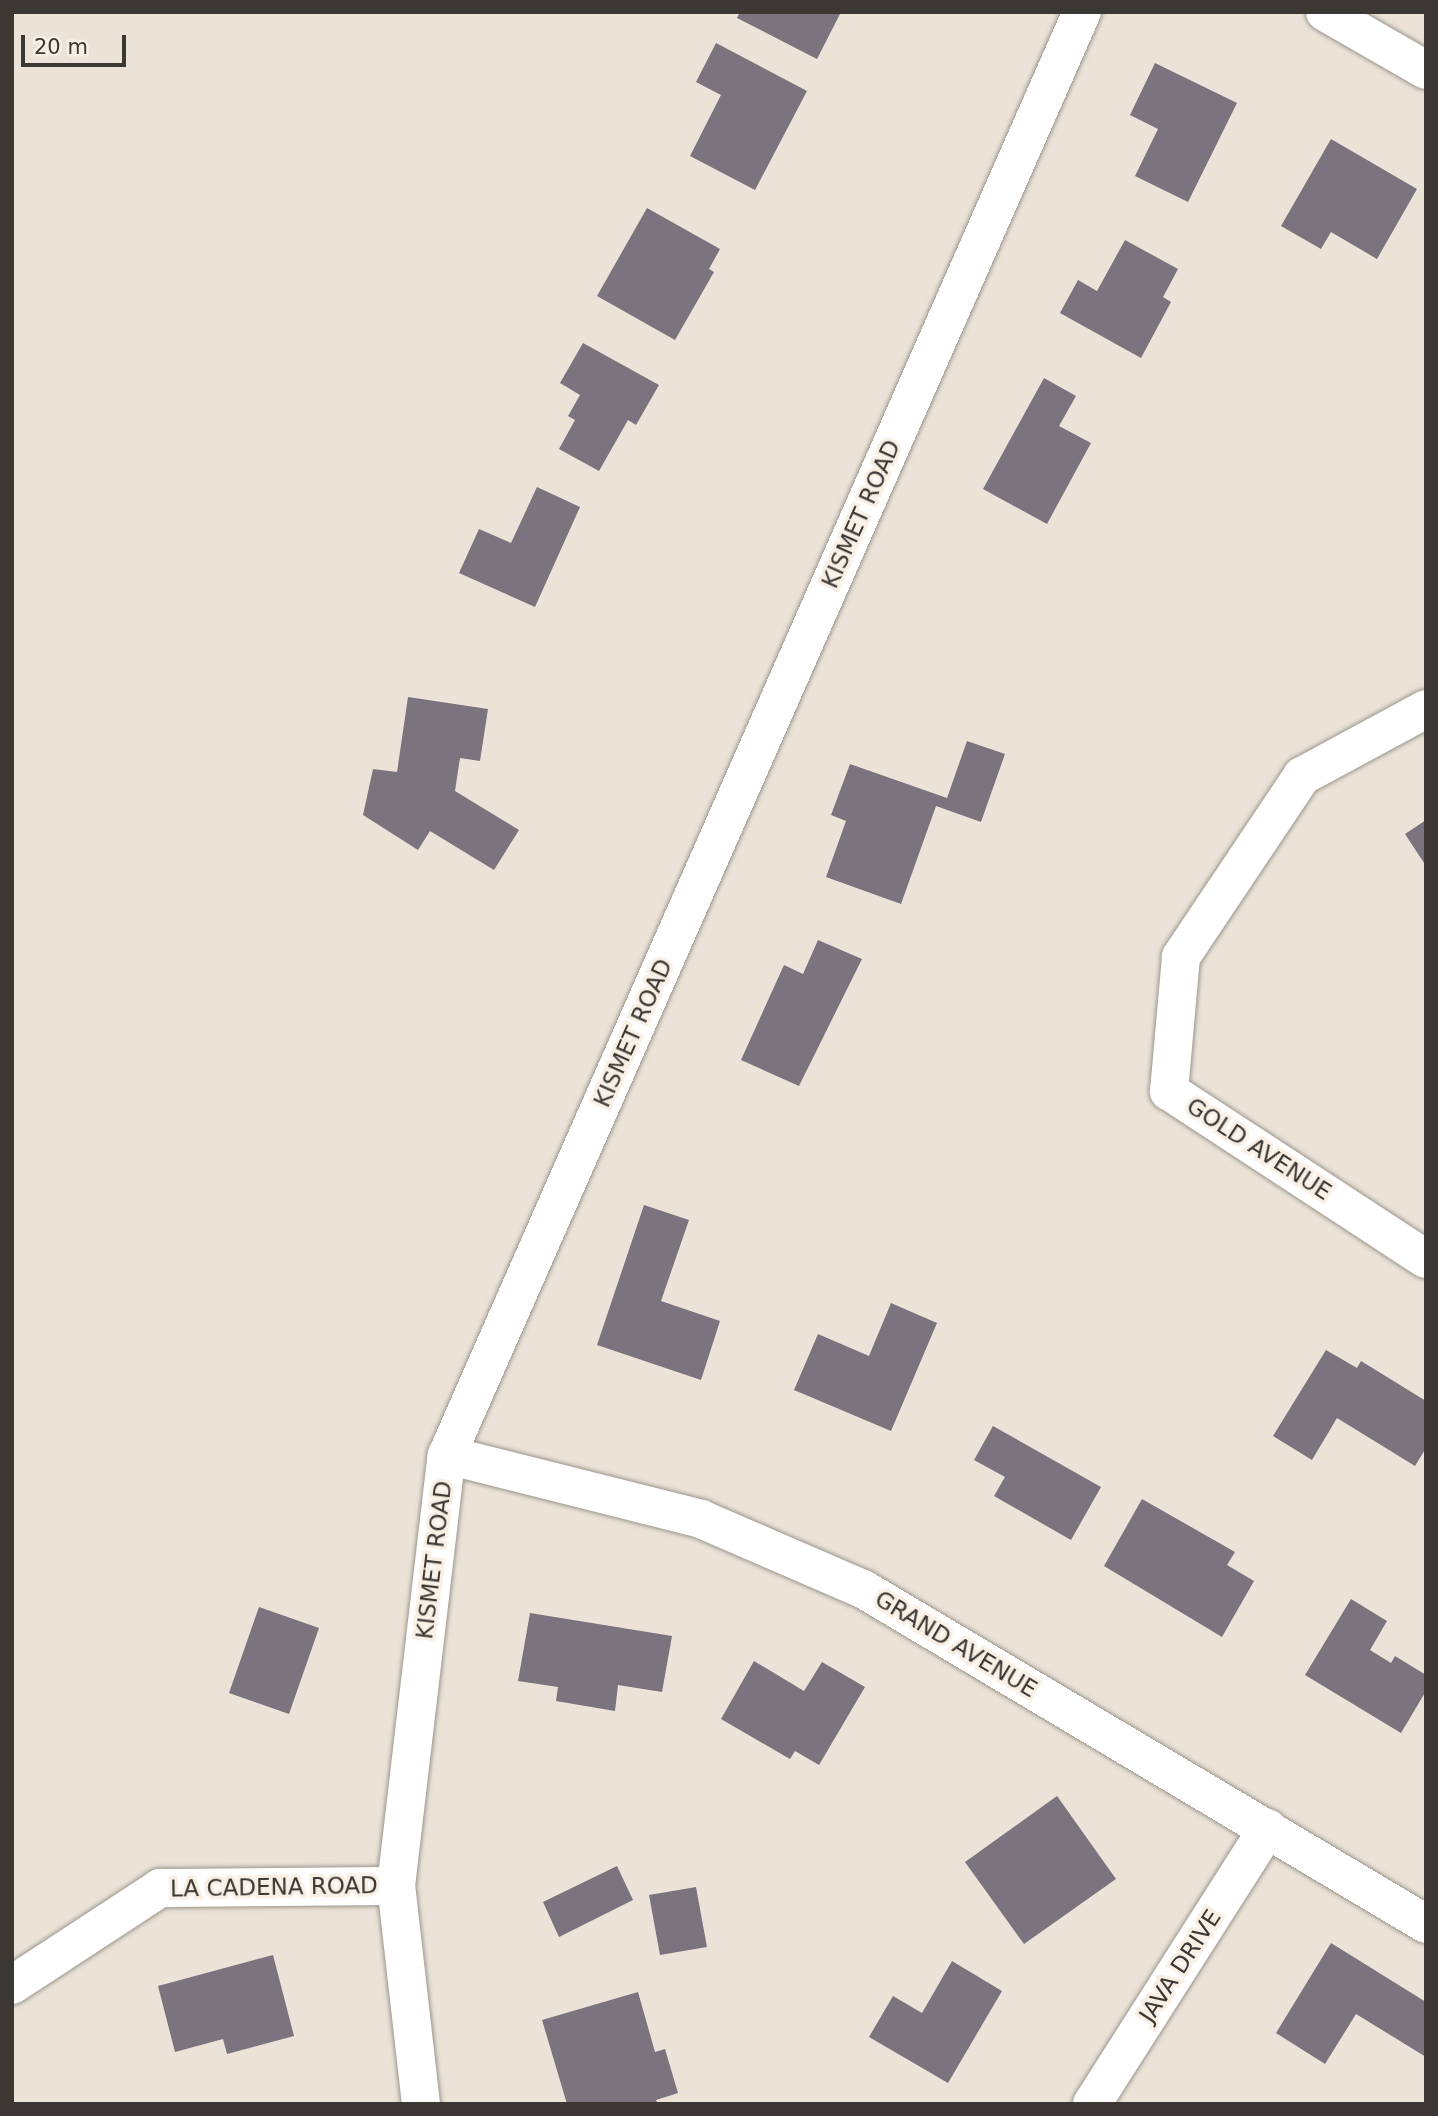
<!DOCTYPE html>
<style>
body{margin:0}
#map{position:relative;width:1438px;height:2116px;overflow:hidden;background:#ebe3d8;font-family:"DejaVu Sans",sans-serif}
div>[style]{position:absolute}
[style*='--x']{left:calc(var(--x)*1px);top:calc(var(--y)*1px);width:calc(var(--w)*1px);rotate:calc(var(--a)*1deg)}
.building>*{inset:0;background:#7b737d}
.roads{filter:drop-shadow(0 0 2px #9d958b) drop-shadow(0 0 2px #9d958b)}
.minor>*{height:38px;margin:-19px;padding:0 19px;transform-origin:19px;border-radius:19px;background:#fff}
span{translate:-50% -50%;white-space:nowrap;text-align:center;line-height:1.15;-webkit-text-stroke:7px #f9f0e5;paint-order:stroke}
.street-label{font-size:23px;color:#3b3733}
.frame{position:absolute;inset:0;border:14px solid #3b3733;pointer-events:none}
.scale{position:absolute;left:21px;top:35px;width:105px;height:32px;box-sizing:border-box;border:4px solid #3b3733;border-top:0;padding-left:9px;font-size:21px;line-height:24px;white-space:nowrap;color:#3b3733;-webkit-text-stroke:5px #f9f0e5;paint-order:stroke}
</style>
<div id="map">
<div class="building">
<div style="clip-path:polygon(740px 12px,841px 12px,817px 59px,737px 18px)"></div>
<div style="clip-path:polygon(716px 43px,807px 91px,755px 190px,690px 156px,721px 95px,696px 82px)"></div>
<div style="clip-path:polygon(1155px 63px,1237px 103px,1188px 202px,1135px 176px,1158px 129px,1130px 115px)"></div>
<div style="clip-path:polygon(1331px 139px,1417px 189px,1377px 259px,1331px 232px,1321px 249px,1281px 226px)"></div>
<div style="clip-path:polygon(647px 208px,720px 249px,709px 269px,714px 272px,675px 340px,597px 296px)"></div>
<div style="clip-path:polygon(1125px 240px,1178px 269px,1163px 297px,1171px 302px,1141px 358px,1060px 313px,1078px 280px,1097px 291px)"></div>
<div style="clip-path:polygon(583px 343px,659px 385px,636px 425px,628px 420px,599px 471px,559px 449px,575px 420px,568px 416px,580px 395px,560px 383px)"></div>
<div style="clip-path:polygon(1044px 378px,1076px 396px,1059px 426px,1091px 443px,1047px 524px,983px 489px)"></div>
<div style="clip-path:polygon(537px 487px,580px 507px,535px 607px,459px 573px,479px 529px,511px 543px)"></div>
<div style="clip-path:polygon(408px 697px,488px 709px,480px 761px,460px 758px,455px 791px,519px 830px,494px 870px,430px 831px,418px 850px,363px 815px,373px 769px,397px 772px)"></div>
<div style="clip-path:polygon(967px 741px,1005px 754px,981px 822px,936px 806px,901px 904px,826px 877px,846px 821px,831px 815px,850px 764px,947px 798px)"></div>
<div style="clip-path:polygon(1426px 820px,1426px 866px,1405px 834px)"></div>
<div style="clip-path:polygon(818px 940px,862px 959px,799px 1086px,741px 1060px,784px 965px,803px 974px)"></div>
<div style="clip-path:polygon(644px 1205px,689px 1220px,661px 1301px,720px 1321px,701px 1380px,597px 1345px)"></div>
<div style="clip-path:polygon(891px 1303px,937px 1323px,891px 1431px,794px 1390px,818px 1334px,869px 1356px)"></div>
<div style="clip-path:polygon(1326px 1350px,1357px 1368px,1361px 1361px,1426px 1401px,1426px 1448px,1415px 1466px,1337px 1418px,1312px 1460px,1273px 1436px)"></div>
<div style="clip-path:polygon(993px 1426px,1101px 1487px,1071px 1540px,994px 1496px,1005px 1477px,974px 1460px)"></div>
<div style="clip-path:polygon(1142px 1499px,1235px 1552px,1227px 1565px,1254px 1581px,1222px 1637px,1104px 1566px)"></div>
<div style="clip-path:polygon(1351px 1599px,1387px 1621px,1370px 1650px,1391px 1663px,1395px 1656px,1426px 1675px,1426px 1691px,1401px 1733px,1305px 1675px)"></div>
<div style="clip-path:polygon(259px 1607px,319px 1628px,289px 1714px,229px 1693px)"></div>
<div style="clip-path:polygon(530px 1613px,672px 1636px,662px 1692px,618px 1685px,615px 1711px,556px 1701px,558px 1687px,518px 1681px)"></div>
<div style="clip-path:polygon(754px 1661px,804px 1691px,822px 1662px,865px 1687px,819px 1765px,795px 1751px,790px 1759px,721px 1719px)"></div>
<div style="clip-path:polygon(1057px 1796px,1116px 1879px,1024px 1944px,965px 1862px)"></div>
<div style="clip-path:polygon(617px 1866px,633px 1900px,559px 1937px,543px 1902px)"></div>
<div style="clip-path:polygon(696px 1887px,707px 1947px,660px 1955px,649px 1895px)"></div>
<div style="clip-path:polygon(1331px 1943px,1426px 2002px,1426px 2057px,1356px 2014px,1325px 2064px,1276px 2033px)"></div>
<div style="clip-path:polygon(273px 1955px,294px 2036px,227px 2054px,223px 2039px,175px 2052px,158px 1986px)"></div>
<div style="clip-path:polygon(952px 1961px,1002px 1991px,948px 2083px,869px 2037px,893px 1996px,922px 2013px)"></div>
<div style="clip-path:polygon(638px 1992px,655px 2052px,665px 2049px,678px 2093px,656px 2100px,658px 2104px,567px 2104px,542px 2020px)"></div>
</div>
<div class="roads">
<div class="minor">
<div style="--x:1325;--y:12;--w:116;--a:29.9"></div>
<div style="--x:1426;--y:709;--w:141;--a:151.6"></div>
<div style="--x:1302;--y:776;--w:218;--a:123.8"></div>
<div style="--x:1181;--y:957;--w:135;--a:95.1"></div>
<div style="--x:1169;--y:1091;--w:307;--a:33.2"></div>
<div style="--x:447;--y:1455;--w:262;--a:14.1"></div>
<div style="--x:701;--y:1519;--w:176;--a:23.4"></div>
<div style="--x:863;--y:1589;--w:655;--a:30.75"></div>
<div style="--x:12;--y:1985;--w:177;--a:-33.2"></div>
<div style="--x:160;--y:1888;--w:236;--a:-0.5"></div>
<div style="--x:421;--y:2104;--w:219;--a:-96.5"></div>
<div style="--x:396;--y:1886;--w:434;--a:-83.3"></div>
<div style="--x:447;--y:1455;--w:1577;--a:-66.25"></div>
<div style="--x:1092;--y:2104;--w:327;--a:-57.5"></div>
</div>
</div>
<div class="street-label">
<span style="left:861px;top:514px;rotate:-66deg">KISMET ROAD</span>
<span style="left:633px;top:1033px;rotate:-66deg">KISMET ROAD</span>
<span style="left:1259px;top:1149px;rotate:33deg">GOLD AVENUE</span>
<span style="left:434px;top:1560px;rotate:-83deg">KISMET ROAD</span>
<span style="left:956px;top:1644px;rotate:31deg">GRAND AVENUE</span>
<span style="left:274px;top:1887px;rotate:-1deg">LA CADENA ROAD</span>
<span style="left:1180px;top:1966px;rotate:-57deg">JAVA DRIVE</span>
</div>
<div class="frame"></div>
<div class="scale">20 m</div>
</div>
